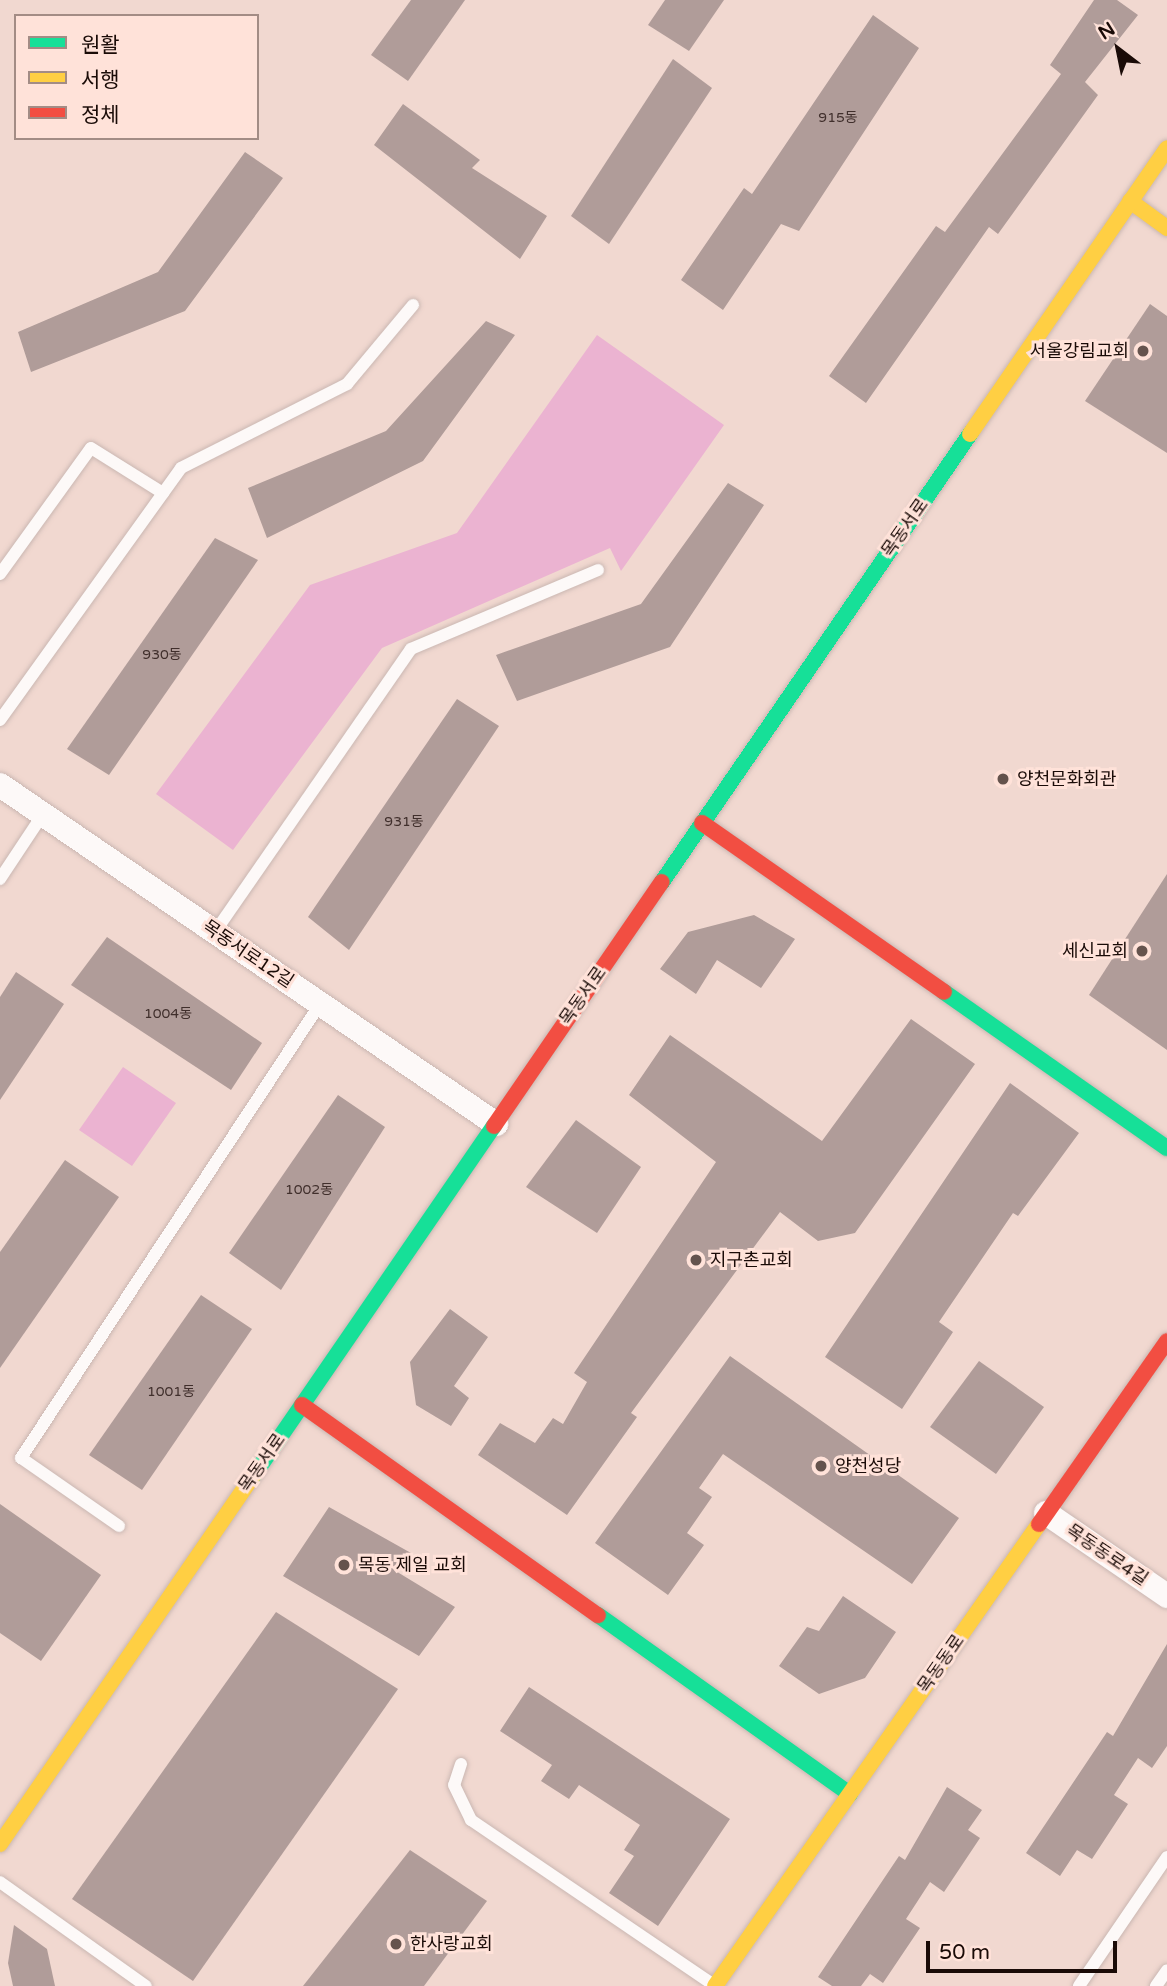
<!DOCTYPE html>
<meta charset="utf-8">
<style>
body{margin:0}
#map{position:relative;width:1167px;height:1986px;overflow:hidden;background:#f1d8d0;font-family:"Varela Round","Noto Sans KR",sans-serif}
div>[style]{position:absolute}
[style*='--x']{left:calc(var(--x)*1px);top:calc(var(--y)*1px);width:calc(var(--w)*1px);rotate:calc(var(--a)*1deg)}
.green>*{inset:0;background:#ebb3d1}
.building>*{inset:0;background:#b09c99}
.roads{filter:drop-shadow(0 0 2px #cab7b2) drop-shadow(0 0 2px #cab7b2)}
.lane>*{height:12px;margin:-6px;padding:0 6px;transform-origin:6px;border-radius:6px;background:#fdf9f8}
.street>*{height:24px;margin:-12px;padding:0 12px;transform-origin:12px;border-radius:12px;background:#fdf9f8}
.fast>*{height:16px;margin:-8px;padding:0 8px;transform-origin:8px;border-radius:8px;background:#16e098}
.slow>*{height:16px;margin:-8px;padding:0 8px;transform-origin:8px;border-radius:8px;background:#ffcf43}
.jam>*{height:16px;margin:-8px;padding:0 8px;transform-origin:8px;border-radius:8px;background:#f24e42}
.dots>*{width:19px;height:19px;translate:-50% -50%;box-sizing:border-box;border:4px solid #ffe2d9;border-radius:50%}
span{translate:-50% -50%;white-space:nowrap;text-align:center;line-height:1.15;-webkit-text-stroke:6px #ffe2d9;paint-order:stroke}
.number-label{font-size:14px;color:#402f2c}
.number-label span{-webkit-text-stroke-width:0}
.poi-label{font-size:18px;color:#1a0b07}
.right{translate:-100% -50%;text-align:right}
.left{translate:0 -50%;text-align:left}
.street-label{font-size:18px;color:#1a0b07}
.legend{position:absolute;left:14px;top:14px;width:245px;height:126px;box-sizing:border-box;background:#ffe2d9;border:2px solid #a38c85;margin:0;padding:9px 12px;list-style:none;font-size:21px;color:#1a0b07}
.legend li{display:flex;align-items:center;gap:14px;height:35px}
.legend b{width:35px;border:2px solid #a38c85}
.north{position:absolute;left:1083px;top:14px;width:70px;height:70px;-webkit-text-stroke:5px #ffe2d9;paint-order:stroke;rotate:328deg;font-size:19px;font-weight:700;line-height:28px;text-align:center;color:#1a0b07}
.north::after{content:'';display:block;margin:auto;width:24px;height:32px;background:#1a0b07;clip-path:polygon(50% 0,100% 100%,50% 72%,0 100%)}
.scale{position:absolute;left:926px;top:1941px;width:191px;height:32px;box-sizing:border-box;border:4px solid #1a0b07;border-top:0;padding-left:9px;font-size:21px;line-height:24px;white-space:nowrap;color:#1a0b07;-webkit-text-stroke:5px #ffe2d9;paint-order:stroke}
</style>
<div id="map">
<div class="green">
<div style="clip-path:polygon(597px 335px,724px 425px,621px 571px,610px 548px,382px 648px,233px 850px,156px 794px,310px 585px,457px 533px)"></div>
<div style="clip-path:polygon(123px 1067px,176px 1103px,132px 1166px,79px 1130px)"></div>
</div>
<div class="building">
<div style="clip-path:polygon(411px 0,465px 0,408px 81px,371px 55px)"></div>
<div style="clip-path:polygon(665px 0,724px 0,689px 51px,648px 25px)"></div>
<div style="clip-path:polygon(1094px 0,1117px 0,1138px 15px,1085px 82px,1098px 95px,998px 234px,989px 227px,866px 403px,829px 376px,936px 226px,945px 232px,1061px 74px,1050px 65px)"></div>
<div style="clip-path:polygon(873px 15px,919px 48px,799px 231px,781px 224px,723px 310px,681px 280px,744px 188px,752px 194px)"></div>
<div style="clip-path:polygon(673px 59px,712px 88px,609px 244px,571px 216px)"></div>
<div style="clip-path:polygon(403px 104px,480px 160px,472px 168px,547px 216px,520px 259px,374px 145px)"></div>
<div style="clip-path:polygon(245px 152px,283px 178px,185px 311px,31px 372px,18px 332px,158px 272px)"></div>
<div style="clip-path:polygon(1150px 304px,1167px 316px,1167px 453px,1085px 401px)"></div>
<div style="clip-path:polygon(486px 321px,515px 335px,423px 461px,267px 538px,248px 488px,386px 431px)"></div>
<div style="clip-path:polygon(728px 483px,764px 505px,670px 647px,517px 701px,496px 655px,641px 604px)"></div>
<div style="clip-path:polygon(215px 538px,258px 560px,109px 775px,67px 749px)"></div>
<div style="clip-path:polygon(457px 699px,499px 726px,349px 950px,308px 917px)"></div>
<div style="clip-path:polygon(1167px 874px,1167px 1050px,1089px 995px)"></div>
<div style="clip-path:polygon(754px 915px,795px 939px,761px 988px,717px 960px,696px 994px,660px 969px,688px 932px)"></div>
<div style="clip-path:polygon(107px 937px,262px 1043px,231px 1090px,71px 985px)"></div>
<div style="clip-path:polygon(16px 972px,64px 1004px,0 1100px,0 997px)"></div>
<div style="clip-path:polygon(911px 1019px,975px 1064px,855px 1233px,818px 1241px,780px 1212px,631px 1413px,637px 1417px,567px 1515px,478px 1455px,500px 1423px,535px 1443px,553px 1418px,563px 1424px,587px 1382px,574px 1373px,716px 1162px,629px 1095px,670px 1035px,822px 1141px)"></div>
<div style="clip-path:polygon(1010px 1083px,1079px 1133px,1018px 1216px,1013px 1213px,939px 1322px,953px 1332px,902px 1409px,825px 1357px)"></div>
<div style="clip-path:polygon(338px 1095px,385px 1127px,281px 1290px,229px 1253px)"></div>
<div style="clip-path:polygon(576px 1120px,641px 1167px,597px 1233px,526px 1187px)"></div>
<div style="clip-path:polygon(65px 1160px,119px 1197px,0 1368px,0 1252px)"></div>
<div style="clip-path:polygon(201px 1295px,252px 1329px,142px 1490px,89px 1455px)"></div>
<div style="clip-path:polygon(450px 1309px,488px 1337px,454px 1386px,469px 1398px,451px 1426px,416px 1405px,410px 1362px)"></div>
<div style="clip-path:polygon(730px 1356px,959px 1518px,912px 1584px,723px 1454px,699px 1488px,712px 1497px,687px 1533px,704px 1545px,668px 1595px,595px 1543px)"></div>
<div style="clip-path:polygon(979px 1361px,1044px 1407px,996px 1474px,930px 1427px)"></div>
<div style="clip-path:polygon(0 1504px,101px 1575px,41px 1661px,0 1633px)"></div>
<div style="clip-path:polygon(329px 1507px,411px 1553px,394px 1570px,455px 1607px,419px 1656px,283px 1576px)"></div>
<div style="clip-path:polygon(843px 1596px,896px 1632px,865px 1678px,819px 1694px,779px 1666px,807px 1627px,819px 1631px)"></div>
<div style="clip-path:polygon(276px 1612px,398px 1689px,193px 1981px,72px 1899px)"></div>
<div style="clip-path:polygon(1167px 1644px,1167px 1746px,1152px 1768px,1138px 1758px,1114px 1795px,1128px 1804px,1092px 1859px,1077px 1850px,1060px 1876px,1026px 1853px,1107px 1732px,1113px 1736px)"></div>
<div style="clip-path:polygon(529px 1687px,730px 1819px,658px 1926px,609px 1893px,634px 1856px,624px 1850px,640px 1825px,579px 1785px,569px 1799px,541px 1781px,552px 1765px,500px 1731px)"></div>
<div style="clip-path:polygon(947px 1787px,982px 1810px,968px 1830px,980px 1838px,944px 1892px,930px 1882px,906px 1919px,920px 1928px,883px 1983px,870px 1974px,861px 1986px,832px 1986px,818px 1977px,899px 1856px,905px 1860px)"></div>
<div style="clip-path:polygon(410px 1850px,487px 1901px,424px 1986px,303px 1986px)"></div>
<div style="clip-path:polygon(14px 1925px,47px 1949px,55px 1986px,13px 1986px,8px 1963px)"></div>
</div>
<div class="roads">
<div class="lane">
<div style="--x:0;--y:574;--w:155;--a:-54.2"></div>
<div style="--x:91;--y:448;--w:85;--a:32"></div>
<div style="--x:0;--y:720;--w:310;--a:-54.3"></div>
<div style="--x:181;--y:468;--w:186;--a:-26.8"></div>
<div style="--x:347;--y:384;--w:103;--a:-50.1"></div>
<div style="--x:0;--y:879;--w:78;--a:-56.5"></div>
<div style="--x:215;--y:932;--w:344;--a:-55.3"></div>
<div style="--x:411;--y:649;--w:203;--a:-22.9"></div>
<div style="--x:119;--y:1526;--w:119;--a:-145.2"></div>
<div style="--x:21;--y:1458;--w:544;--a:-56.63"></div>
<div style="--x:461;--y:1764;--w:22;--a:108"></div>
<div style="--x:454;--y:1785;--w:39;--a:64"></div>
<div style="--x:471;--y:1820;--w:292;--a:34.2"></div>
<div style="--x:0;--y:1882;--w:179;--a:35.5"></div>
<div style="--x:1079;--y:1986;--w:156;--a:-55.7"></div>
<div style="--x:1156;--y:1986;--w:19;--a:-55"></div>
</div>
<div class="street">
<div style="--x:0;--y:785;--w:601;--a:34.35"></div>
<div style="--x:1046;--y:1513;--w:147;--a:34.4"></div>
</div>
<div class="fast">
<div style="--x:662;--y:882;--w:544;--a:-55.49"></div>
<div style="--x:944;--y:992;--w:272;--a:35"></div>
<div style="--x:254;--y:1475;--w:424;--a:-55.5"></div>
<div style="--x:598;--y:1615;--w:309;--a:35.4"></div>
</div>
<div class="slow">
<div style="--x:1130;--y:201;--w:46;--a:36.1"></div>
<div style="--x:970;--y:434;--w:347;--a:-55.4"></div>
<div style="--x:0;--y:1844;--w:448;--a:-55.5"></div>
<div style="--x:715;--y:1986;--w:564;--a:-54.96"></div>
</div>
<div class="jam">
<div style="--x:702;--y:823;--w:295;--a:34.9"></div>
<div style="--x:494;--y:1126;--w:296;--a:-55.5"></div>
<div style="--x:302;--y:1405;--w:363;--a:35.4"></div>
<div style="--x:1039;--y:1524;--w:223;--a:-55"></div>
</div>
</div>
<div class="dots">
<div style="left:1143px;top:351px;background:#65534d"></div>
<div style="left:1003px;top:779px;background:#65534d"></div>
<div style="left:1142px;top:951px;background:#65534d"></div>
<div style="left:696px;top:1260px;background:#65534d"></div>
<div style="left:821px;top:1466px;background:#65534d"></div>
<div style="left:344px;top:1565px;background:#65534d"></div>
<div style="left:396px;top:1944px;background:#65534d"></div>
</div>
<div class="number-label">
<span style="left:838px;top:118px">915동</span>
<span style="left:162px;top:655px">930동</span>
<span style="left:404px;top:822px">931동</span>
<span style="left:168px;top:1014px">1004동</span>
<span style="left:309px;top:1190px">1002동</span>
<span style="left:171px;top:1392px">1001동</span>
</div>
<div class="poi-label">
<span class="right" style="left:1129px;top:351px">서울강림교회</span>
<span class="left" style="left:1017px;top:779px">양천문화회관</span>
<span class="right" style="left:1128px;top:951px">세신교회</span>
<span class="left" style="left:710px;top:1260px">지구촌교회</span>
<span class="left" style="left:835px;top:1466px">양천성당</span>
<span class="left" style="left:358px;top:1565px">목동 제일 교회</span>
<span class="left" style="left:410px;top:1944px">한사랑교회</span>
</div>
<div class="street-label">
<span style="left:905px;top:528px;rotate:-55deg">목동서로</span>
<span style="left:248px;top:954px;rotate:34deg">목동서로12길</span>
<span style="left:583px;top:996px;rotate:-55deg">목동서로</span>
<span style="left:262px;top:1463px;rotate:-55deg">목동서로</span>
<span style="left:1107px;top:1555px;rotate:34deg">목동동로4길</span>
<span style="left:941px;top:1664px;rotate:-55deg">목동동로</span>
</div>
<ul class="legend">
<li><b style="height:9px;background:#16e098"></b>원활</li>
<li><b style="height:9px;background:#ffcf43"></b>서행</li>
<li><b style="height:9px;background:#f24e42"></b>정체</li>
</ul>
<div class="north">N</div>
<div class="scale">50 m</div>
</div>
